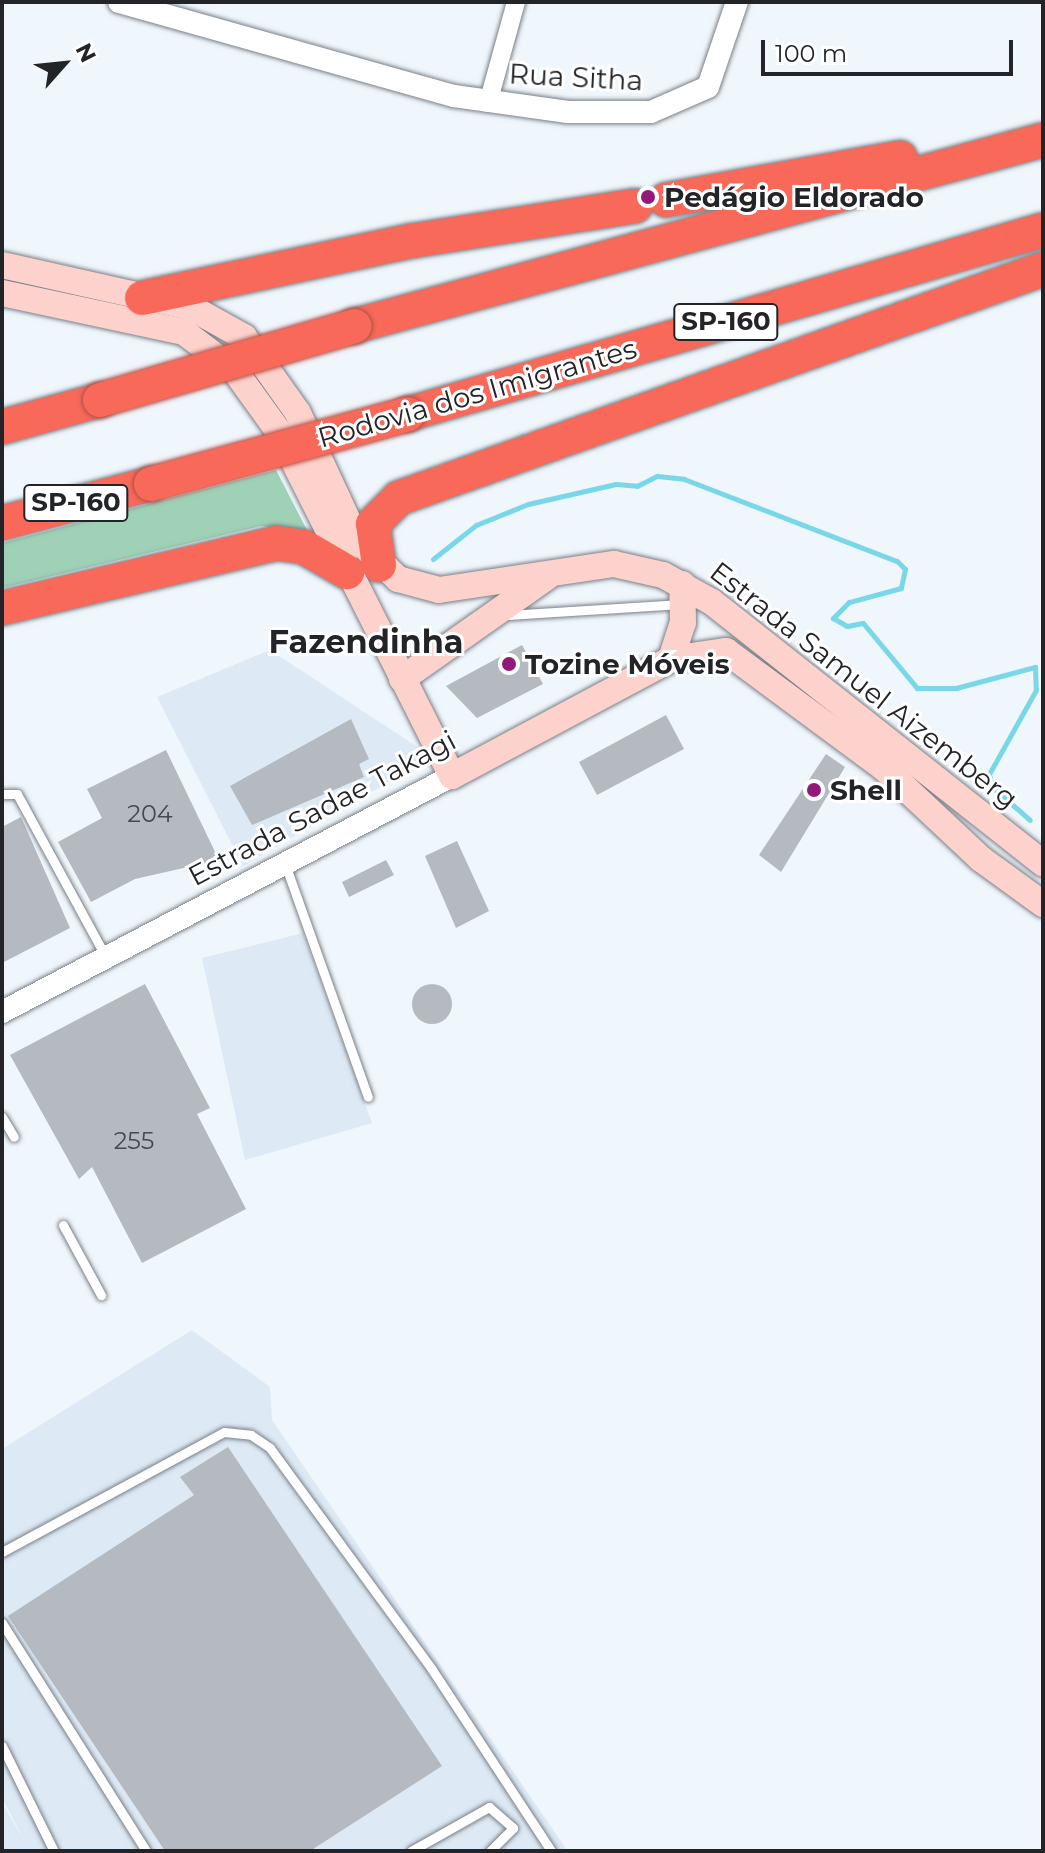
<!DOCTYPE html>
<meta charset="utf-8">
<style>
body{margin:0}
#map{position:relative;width:1045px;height:1853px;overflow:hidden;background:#eff6fc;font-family:Montserrat,sans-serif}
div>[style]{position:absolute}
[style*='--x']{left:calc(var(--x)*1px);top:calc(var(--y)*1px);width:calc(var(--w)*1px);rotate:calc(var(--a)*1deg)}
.built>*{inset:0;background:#dde9f5}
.green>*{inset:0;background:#9ed1b6}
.stream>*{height:5px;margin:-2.5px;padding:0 2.5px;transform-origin:2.5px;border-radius:2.5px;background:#79d7e8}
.building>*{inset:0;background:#b4bac0}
.round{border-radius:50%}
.roads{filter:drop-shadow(0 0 2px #7a8086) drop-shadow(0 0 2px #7a8086)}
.service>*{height:9px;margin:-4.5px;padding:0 4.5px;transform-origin:4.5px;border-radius:4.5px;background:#fff}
.minor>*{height:18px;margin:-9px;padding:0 9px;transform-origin:9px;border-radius:9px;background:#fff}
.tertiary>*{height:22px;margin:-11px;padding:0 11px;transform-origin:11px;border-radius:11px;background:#fff}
.secondary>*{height:26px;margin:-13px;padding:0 13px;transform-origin:13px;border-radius:13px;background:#fdd2cd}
.motorway>*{height:34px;margin:-17px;padding:0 17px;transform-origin:17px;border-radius:17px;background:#f96959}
.bridges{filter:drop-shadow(0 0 2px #ae5148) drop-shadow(0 0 2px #ae5148)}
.motorway-bridge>*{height:34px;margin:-17px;padding:0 17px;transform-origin:17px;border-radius:17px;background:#f96959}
.dots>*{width:22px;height:22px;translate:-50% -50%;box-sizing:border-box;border:4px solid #fff;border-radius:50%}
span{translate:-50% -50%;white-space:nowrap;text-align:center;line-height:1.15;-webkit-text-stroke:6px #fff;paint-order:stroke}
.number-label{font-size:24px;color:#464a4d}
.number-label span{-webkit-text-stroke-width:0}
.shield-label span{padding:2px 6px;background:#fff;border:2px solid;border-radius:6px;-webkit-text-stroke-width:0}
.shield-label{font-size:26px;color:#222427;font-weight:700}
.street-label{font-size:28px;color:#222427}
.poi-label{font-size:28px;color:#222427;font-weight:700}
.left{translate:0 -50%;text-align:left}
.quarter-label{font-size:32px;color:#222427;font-weight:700}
.frame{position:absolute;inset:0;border:4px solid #222427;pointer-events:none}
.north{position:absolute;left:24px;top:24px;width:80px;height:80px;-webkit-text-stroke:6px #fff;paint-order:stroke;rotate:63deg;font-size:22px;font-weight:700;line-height:32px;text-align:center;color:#222427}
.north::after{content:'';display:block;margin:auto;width:28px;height:36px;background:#222427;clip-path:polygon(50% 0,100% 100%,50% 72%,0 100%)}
.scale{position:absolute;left:761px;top:40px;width:252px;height:36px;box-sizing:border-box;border:4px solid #222427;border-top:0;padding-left:10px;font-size:24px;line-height:28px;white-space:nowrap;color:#222427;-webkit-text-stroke:6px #fff;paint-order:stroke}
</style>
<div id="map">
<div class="built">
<div style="clip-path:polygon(270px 650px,422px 750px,420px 764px,243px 866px,157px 697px)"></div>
<div style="clip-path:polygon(303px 933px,372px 1123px,245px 1160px,202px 958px)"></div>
<div style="clip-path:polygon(192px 1330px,270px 1387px,272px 1420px,567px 1850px,2px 1851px,2px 1803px,24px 1840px,2px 1798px,2px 1449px)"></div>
</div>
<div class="green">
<div style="clip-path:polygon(276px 470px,308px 532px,261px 526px,2px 588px,2px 543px)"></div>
</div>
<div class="stream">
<div style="--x:433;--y:559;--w:55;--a:-38.3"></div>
<div style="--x:476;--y:525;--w:56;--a:-22"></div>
<div style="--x:528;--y:504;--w:90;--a:-12.8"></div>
<div style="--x:616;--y:484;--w:21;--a:5"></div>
<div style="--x:637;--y:486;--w:22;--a:-27"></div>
<div style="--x:657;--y:476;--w:27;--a:6"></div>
<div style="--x:684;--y:479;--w:228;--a:21.1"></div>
<div style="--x:897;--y:561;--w:11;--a:45"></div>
<div style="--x:905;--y:569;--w:19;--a:102"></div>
<div style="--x:901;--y:588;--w:54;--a:164.9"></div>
<div style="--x:849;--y:602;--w:23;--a:135"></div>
<div style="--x:833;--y:618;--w:16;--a:30"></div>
<div style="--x:847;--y:626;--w:16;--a:-11"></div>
<div style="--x:863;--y:623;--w:85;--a:50.3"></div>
<div style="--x:917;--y:688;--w:39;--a:0"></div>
<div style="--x:956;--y:688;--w:82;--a:-14.9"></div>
<div style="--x:1035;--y:667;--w:23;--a:88"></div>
<div style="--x:1036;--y:690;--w:96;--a:119.2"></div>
<div style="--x:989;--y:774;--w:13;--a:77"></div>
<div style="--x:992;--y:787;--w:50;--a:41"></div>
</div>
<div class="building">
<div style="clip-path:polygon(522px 645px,543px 684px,477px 718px,446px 686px)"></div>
<div style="clip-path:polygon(666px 715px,684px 749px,597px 795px,579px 762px)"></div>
<div style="clip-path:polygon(351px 719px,369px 759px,359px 764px,364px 777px,252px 825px,230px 786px)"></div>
<div style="clip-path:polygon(166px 750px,219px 860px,135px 879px,91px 902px,58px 842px,102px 818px,87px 789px)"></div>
<div style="clip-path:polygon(826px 754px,845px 767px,781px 872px,759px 855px)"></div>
<div style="clip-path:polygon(21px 817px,70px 928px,2px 963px,2px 827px)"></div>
<div style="clip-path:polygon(457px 841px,489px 911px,456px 928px,425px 856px)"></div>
<div style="clip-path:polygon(386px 860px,394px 875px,349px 897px,342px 882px)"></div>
<div class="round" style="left:412px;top:984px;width:40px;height:40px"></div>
<div style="clip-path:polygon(145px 984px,210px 1108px,197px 1114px,246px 1209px,142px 1263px,92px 1167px,79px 1179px,10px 1055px)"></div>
<div style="clip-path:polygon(228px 1447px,442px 1766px,310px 1851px,165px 1851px,8px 1616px,194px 1495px,180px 1477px)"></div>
</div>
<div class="roads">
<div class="service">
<div style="--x:508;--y:615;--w:173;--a:-3.6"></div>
<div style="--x:2;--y:794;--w:15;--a:0"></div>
<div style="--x:17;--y:794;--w:186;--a:61.4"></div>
<div style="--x:285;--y:864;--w:247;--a:70.4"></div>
<div style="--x:2;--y:1117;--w:23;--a:59"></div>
<div style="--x:63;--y:1225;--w:80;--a:61.5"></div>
<div style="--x:2;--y:1552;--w:252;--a:-28.4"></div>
<div style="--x:224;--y:1432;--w:27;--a:6"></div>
<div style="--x:251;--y:1435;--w:23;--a:34"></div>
<div style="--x:270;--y:1448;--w:273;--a:53.8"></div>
<div style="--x:431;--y:1668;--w:219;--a:56.7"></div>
<div style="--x:2;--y:1623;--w:270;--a:57.7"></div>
<div style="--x:2;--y:1746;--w:117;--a:63.7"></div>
<div style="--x:411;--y:1851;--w:90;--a:-29.4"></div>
<div style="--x:489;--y:1807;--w:32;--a:41"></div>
<div style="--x:513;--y:1828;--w:33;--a:135"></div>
</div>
<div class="minor">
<div style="--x:488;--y:103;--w:105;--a:-74.5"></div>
</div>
<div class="tertiary">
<div style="--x:119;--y:2;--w:348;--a:15.7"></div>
<div style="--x:454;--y:96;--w:115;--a:8"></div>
<div style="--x:568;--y:112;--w:83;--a:0"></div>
<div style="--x:651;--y:112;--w:62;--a:-23.7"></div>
<div style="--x:708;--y:87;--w:90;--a:-71.2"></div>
<div style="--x:2;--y:1012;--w:508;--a:-27.67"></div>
</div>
<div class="secondary">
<div style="--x:2;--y:265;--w:193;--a:12.6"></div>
<div style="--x:190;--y:307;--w:62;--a:29.1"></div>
<div style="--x:244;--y:337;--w:93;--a:54.6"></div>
<div style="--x:298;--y:413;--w:138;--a:65.1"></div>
<div style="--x:356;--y:538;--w:59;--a:44.3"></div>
<div style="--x:398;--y:579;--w:42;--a:15"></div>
<div style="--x:439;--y:590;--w:177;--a:-8.5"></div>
<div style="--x:614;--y:564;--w:50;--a:12.7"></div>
<div style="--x:663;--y:575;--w:56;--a:28.9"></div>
<div style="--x:712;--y:602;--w:422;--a:38.3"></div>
<div style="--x:2;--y:293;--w:186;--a:12.1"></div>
<div style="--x:184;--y:332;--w:64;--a:37.4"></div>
<div style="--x:235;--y:371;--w:75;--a:54.2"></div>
<div style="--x:279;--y:432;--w:385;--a:63.3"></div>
<div style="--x:452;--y:776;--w:248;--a:-28.1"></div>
<div style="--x:671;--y:659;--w:56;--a:-8.3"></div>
<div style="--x:726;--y:651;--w:197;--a:36.5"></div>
<div style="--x:884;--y:768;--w:133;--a:43.2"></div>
<div style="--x:981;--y:859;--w:77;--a:36"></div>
<div style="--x:671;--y:659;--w:38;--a:-72"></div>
<div style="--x:683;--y:623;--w:39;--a:-91"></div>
<div style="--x:402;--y:679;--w:177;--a:-35.1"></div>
</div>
<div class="motorway">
<div style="--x:666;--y:200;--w:238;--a:-10.2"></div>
<div style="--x:142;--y:298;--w:275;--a:-12"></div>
<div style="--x:411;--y:241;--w:227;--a:-8.9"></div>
<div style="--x:354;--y:326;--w:714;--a:-15.11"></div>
<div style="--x:408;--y:414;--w:661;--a:-16.16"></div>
<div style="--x:2;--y:427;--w:102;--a:-15.4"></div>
<div style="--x:2;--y:523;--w:154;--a:-14.7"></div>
<div style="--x:379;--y:565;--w:41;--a:-98.3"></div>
<div style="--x:373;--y:524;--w:37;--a:-45"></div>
<div style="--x:399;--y:498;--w:684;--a:-19.57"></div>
<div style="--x:2;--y:608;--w:282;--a:-13.3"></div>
<div style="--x:276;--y:543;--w:28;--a:8"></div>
<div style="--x:304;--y:547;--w:50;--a:30.2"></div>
</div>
</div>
<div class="bridges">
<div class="motorway-bridge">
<div style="--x:100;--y:400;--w:265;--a:-16.2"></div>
<div style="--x:151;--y:484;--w:266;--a:-15.2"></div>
</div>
</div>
<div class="dots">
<div style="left:648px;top:197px;background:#921a78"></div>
<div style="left:509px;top:664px;background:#921a78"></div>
<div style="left:814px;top:790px;background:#921a78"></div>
</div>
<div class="number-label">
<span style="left:150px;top:814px">204</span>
<span style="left:134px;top:1141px">255</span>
</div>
<div class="shield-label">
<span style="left:726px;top:322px">SP-160</span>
<span style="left:76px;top:503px">SP-160</span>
</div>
<div class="street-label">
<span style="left:576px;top:77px;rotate:3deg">Rua Sitha</span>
<span style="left:477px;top:393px;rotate:-16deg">Rodovia dos Imigrantes</span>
<span style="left:864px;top:685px;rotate:38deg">Estrada Samuel Aizemberg</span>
<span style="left:322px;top:808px;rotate:-28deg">Estrada Sadae Takagi</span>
</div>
<div class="poi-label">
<span class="left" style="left:664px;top:197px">Pedágio Eldorado</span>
<span class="left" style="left:525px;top:664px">Tozine Móveis</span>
<span class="left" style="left:830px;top:790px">Shell</span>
</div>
<div class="quarter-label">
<span style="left:366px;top:642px">Fazendinha</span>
</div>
<div class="frame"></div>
<div class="north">N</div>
<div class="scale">100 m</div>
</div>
